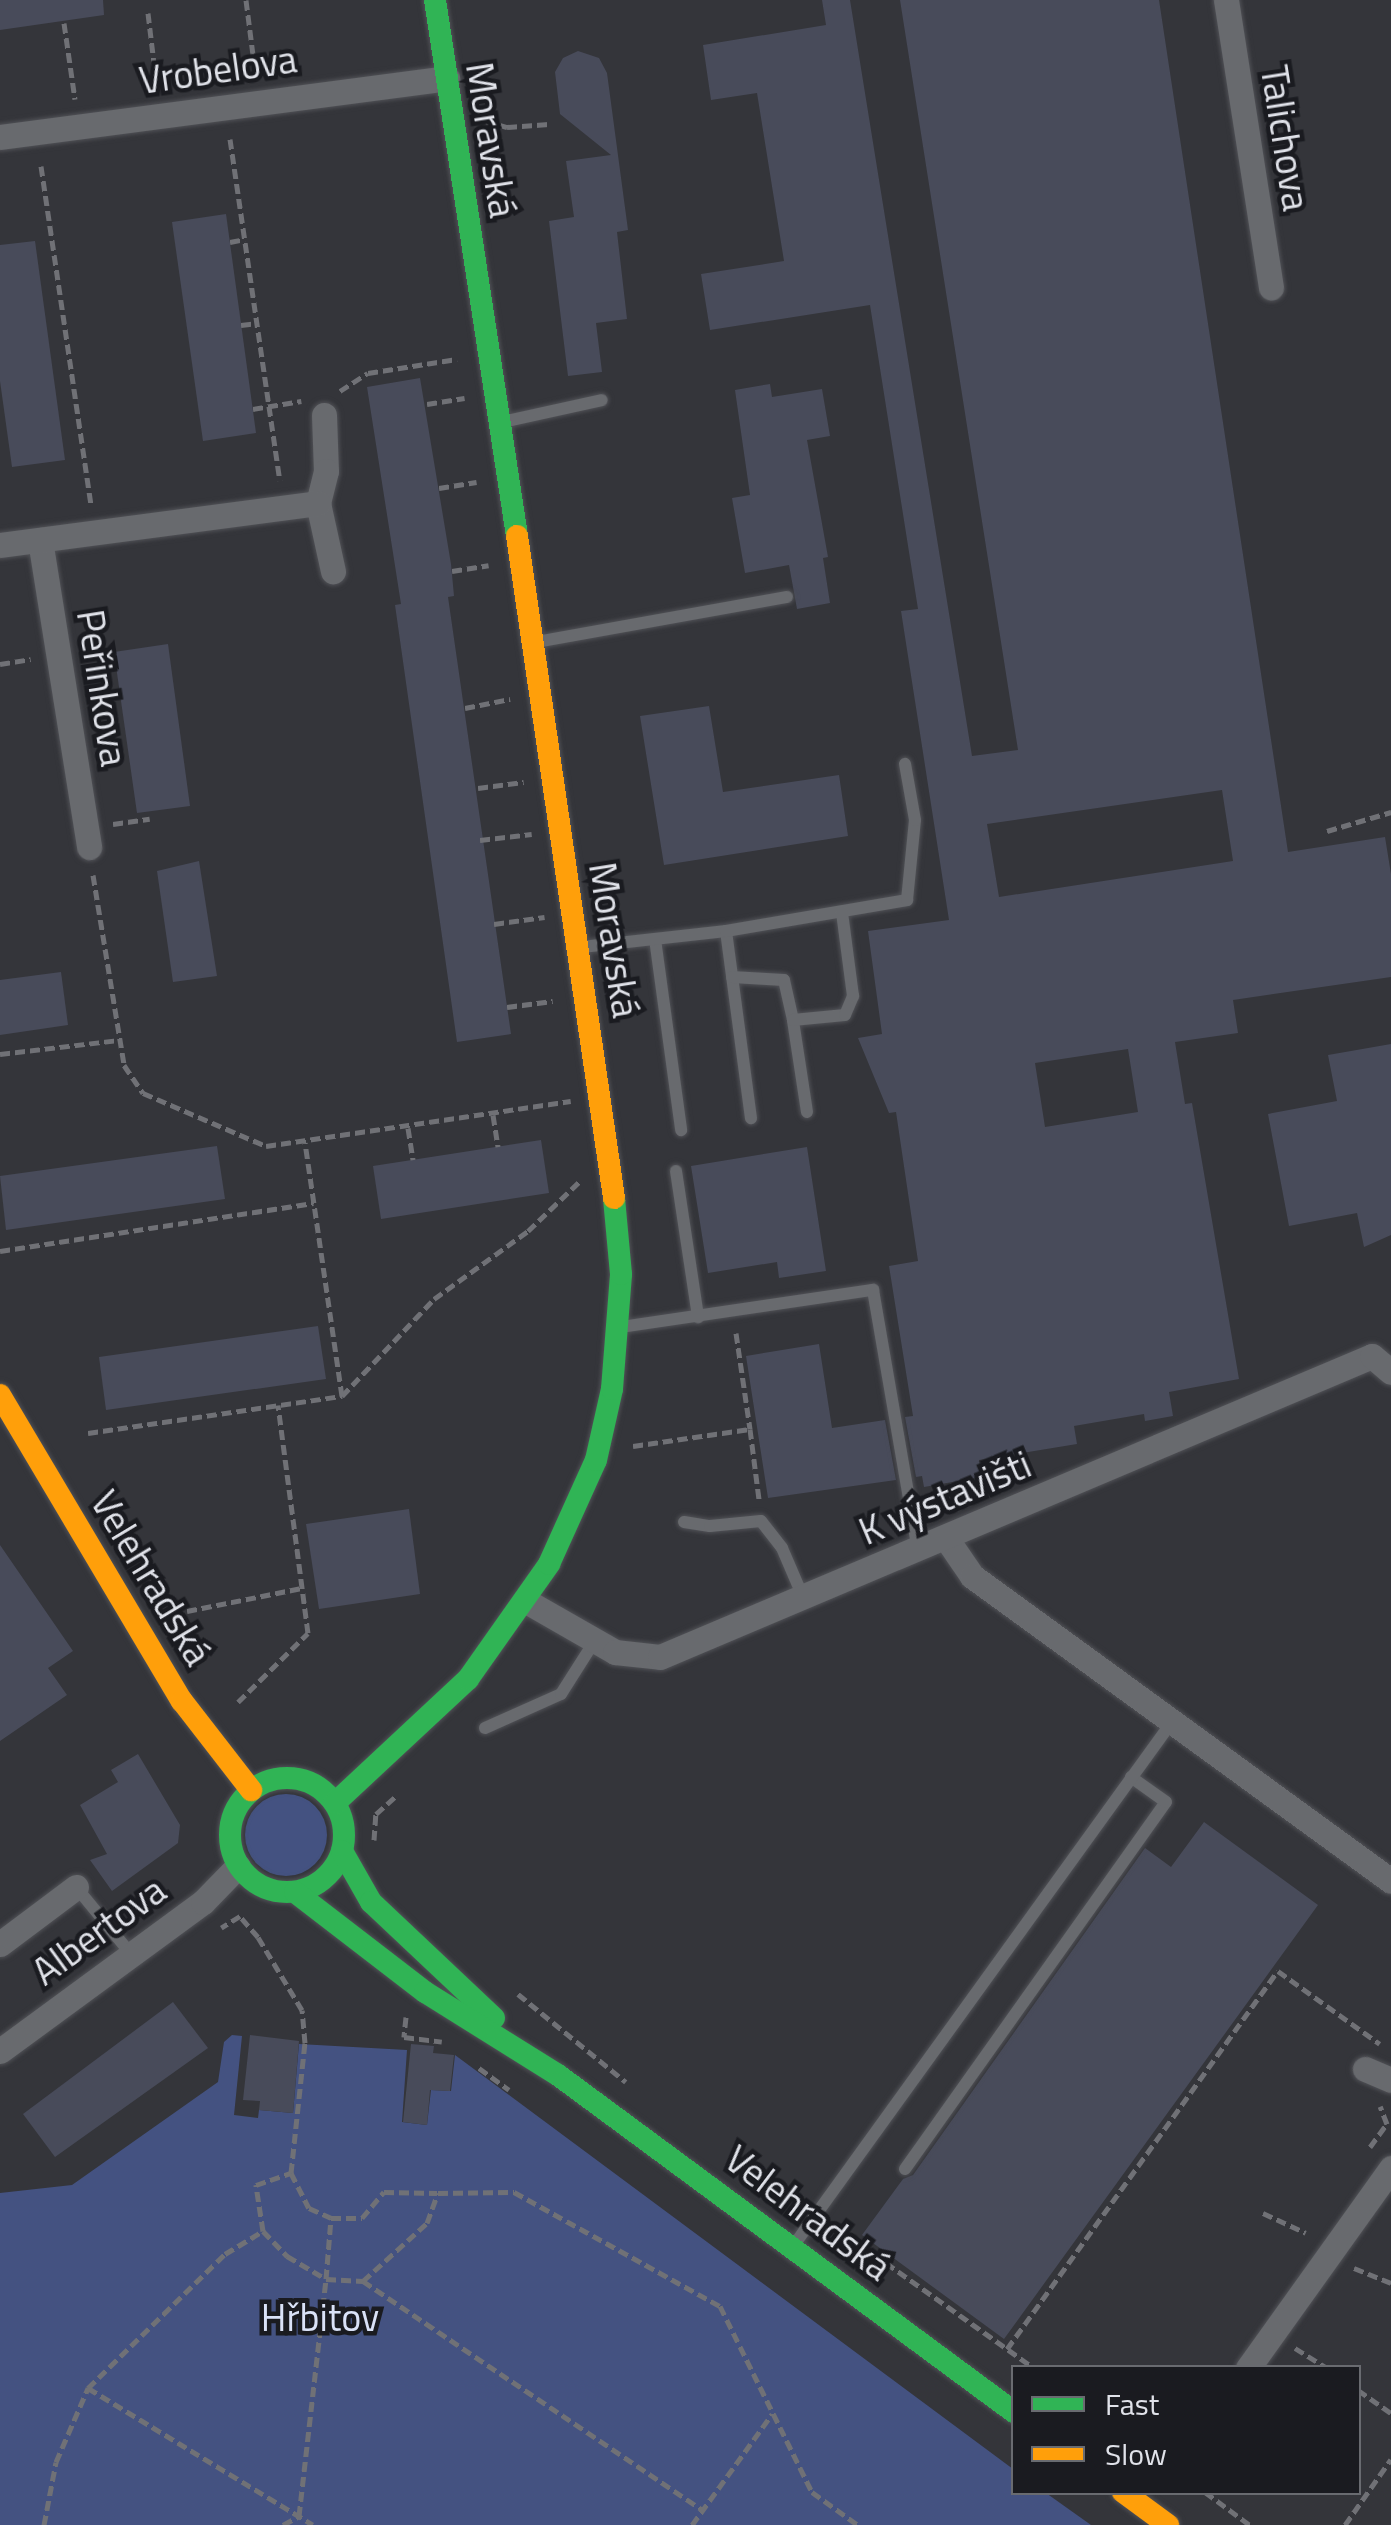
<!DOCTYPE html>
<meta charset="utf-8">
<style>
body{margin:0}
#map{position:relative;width:1391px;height:2525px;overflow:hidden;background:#34353a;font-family:"Titillium Web",sans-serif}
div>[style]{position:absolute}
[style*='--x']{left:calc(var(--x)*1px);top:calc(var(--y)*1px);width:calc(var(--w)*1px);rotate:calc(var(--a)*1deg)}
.green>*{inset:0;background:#445281}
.round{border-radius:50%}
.building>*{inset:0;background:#484b5a}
.path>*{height:5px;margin-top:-2.5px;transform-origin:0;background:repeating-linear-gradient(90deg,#707176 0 10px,transparent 0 15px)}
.roads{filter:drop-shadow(0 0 2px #505156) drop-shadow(0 0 2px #505156)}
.lane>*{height:12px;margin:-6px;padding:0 6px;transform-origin:6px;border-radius:6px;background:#686a6e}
.street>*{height:25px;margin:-12.5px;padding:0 12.5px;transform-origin:12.5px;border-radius:12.5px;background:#686a6e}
.fast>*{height:22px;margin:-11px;padding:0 11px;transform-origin:11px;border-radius:11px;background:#30b455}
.fast>.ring{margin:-11px;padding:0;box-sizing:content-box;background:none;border:22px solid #30b455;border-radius:50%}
.slow>*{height:22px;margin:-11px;padding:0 11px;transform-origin:11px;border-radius:11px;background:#ff9f0a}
span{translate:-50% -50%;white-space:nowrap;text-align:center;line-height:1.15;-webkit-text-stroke:9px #1a1b20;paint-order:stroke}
.street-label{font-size:38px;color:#e0e2e9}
.park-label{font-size:38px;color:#dae2f7}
.legend{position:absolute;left:1011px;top:2365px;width:350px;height:130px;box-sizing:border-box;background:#1a1b20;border:2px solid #696b70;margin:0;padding:12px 18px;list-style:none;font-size:30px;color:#e0e2e9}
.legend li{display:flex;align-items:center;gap:20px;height:50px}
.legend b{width:50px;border:2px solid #696b70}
</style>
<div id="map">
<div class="green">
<div class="round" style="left:245px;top:1794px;width:82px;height:82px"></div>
<div style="clip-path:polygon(232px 2035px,242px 2036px,234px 2115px,258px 2118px,259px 2110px,293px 2113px,299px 2044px,407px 2050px,402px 2122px,427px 2125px,431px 2090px,451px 2091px,455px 2055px,1013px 2469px,1014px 2492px,1046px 2493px,1091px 2525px,0 2525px,0 2193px,72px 2185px,218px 2082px,224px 2042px)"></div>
</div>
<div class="building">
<div style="clip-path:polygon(0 0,103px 0,104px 15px,0 30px)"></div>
<div style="clip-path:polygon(evenodd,822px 0,850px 0,972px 756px,1018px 750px,900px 0,1159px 0,1288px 852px,1385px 837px,1391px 874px,1391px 977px,1233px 1000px,1238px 1033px,1175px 1042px,1185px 1104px,1192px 1103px,1239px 1379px,1169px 1392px,1173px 1416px,1145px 1421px,1144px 1414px,1074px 1426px,1077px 1444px,979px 1460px,981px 1477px,924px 1487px,922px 1476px,916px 1477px,905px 1417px,913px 1416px,889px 1266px,918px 1261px,896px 1112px,889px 1113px,858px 1038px,882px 1034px,868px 931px,949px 920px,901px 611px,918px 609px,870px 305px,710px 330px,701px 274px,784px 261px,757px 93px,711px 100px,703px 45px,826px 25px,822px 0,1222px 790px,1233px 861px,999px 897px,987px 824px,1222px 790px,822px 0,1128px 1049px,1138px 1112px,1045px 1127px,1035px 1063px,1128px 1049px)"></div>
<div style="clip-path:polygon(578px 51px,599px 58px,607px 73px,628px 230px,617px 232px,627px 319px,596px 323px,602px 372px,568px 376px,549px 221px,574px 217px,566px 161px,611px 155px,560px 114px,555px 72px,563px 58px)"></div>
<div style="clip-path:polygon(226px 214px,256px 433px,203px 441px,172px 222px)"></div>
<div style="clip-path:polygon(35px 241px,65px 460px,12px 467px,0 381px,0 245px)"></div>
<div style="clip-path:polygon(420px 378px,451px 564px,454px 596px,448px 597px,511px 1034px,457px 1042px,395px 605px,401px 604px,367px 387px)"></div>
<div style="clip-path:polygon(770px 384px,772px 397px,822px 389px,830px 436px,807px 440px,828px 557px,823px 558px,830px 603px,797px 609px,789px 565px,745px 573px,732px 498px,750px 495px,735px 390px)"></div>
<div style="clip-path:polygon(168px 644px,190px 806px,137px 813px,114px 652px)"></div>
<div style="clip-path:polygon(709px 706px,723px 792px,839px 775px,848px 836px,664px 865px,640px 716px)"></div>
<div style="clip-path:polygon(199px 861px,217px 976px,173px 982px,157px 871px)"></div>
<div style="clip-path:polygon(61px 972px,68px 1025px,0 1035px,0 980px)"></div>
<div style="clip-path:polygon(1391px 1044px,1391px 1235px,1364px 1247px,1357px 1213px,1289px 1226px,1268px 1114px,1337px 1101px,1328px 1055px)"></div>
<div style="clip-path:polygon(541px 1140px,549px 1193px,381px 1219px,373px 1166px)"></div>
<div style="clip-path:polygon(217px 1146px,225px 1199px,6px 1230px,0 1176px)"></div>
<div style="clip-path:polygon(807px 1147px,826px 1271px,779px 1278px,777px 1262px,708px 1273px,691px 1166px)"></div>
<div style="clip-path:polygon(318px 1326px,326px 1379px,106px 1410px,99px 1357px)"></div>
<div style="clip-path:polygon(819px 1344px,832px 1428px,885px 1420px,896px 1480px,768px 1498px,746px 1356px)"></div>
<div style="clip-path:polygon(409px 1509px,420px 1594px,319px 1609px,306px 1524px)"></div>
<div style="clip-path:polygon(0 1545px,73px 1651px,48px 1668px,67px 1695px,0 1741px)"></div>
<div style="clip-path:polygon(138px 1754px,180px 1825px,178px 1843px,112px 1891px,90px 1860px,107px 1854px,80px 1805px,118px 1782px,111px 1770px)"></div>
<div style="clip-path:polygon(1204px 1822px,1318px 1905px,1004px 2339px,862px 2235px,903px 2179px,913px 2175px,1145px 1848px,1171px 1867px)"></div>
<div style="clip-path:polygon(173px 2002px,208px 2048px,55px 2157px,23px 2114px)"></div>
<div style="clip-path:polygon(250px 2035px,299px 2041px,293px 2113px,259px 2110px,260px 2101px,243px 2100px)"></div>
<div style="clip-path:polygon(411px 2044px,434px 2046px,433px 2053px,454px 2055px,450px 2091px,430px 2090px,427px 2125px,403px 2122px)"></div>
</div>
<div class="path">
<div style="--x:246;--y:0;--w:71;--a:82.7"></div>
<div style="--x:148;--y:13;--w:76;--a:83.2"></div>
<div style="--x:64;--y:23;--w:77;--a:81.8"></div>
<div style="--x:486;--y:121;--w:22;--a:16"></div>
<div style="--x:507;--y:127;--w:42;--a:-4.1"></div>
<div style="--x:230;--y:139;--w:345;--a:81.7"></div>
<div style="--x:41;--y:166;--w:343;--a:81.6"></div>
<div style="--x:230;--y:242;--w:15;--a:-11"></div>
<div style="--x:241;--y:325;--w:16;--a:-7"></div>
<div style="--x:340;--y:391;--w:33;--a:-33"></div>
<div style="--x:368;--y:373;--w:90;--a:-8.9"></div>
<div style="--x:427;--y:404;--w:38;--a:-9"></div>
<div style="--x:253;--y:409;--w:49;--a:-9.5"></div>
<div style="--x:439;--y:488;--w:38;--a:-9"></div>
<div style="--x:452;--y:571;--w:37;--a:-9"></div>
<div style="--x:0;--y:664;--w:31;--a:-9"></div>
<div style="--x:465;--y:708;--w:46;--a:-11.3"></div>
<div style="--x:478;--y:788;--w:46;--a:-7.4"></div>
<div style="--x:113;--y:824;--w:37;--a:-8"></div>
<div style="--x:1327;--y:831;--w:67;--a:-16.5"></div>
<div style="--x:480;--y:840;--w:52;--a:-6.6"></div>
<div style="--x:93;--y:875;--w:193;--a:80.7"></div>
<div style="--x:124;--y:1065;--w:34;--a:56"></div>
<div style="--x:143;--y:1093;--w:134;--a:23.3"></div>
<div style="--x:266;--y:1146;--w:308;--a:-8.4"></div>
<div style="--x:494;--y:924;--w:51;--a:-7.8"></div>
<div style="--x:507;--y:1007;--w:46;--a:-7.4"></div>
<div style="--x:0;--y:1054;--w:121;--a:-6.7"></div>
<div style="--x:493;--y:1115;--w:32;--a:81"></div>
<div style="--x:408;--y:1128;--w:32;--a:81"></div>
<div style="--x:0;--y:1251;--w:317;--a:-8.7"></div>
<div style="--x:736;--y:1333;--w:97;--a:81.7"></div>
<div style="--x:342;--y:1396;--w:134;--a:-46.5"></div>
<div style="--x:434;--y:1299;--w:116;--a:-35.9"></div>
<div style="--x:528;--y:1231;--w:72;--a:-43.9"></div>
<div style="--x:88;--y:1433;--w:257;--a:-8.3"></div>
<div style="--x:342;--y:1396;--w:256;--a:-98.3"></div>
<div style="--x:633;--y:1446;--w:118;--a:-8.3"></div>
<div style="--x:750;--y:1429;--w:71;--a:82.7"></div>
<div style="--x:187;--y:1611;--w:117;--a:-11.3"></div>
<div style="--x:238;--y:1702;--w:98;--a:-44.6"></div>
<div style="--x:308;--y:1633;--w:230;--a:-97.5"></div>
<div style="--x:374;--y:1840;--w:26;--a:-86"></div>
<div style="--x:376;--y:1814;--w:28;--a:-42"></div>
<div style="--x:518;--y:1994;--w:139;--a:39.2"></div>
<div style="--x:406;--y:2017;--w:20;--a:96"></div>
<div style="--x:404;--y:2037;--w:38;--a:7"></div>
<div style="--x:479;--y:2068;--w:37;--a:36"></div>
<div style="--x:1370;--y:2147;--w:29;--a:-54"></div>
<div style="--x:1387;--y:2124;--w:19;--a:-111"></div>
<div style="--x:291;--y:2173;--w:39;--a:63"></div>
<div style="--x:309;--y:2208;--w:24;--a:24"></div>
<div style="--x:331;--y:2218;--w:31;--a:0"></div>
<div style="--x:362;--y:2218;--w:34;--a:-50"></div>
<div style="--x:384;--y:2192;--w:53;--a:1.1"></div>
<div style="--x:1263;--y:2213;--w:47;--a:24.9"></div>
<div style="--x:837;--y:2228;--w:242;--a:35.4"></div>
<div style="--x:263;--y:2231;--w:35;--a:46"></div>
<div style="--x:287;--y:2256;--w:45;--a:30.5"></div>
<div style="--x:326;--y:2279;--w:61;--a:-85.3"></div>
<div style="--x:1354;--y:2268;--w:40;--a:22"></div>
<div style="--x:363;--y:2281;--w:410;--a:34"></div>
<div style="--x:1295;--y:2348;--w:38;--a:32"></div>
<div style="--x:1007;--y:2349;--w:465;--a:-54.4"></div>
<div style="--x:1278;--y:1971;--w:125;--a:35.6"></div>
<div style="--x:88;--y:2388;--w:263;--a:31.3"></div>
<div style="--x:1358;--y:2390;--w:40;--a:34.9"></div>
<div style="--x:1205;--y:2492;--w:56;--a:36.3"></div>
<div style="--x:299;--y:2516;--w:239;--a:-83.5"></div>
<div style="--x:326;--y:2279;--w:37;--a:3"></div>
<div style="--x:363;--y:2281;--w:86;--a:-42.2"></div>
<div style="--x:427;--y:2223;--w:32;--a:-70"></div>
<div style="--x:438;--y:2193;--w:76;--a:-0.8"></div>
<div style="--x:514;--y:2192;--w:235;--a:29"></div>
<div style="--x:720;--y:2306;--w:208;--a:63.7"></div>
<div style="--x:812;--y:2492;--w:57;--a:35.7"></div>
<div style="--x:44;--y:2525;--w:64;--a:-79.2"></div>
<div style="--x:56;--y:2462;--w:81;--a:-66.6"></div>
<div style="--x:88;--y:2388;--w:192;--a:-44.4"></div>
<div style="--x:225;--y:2254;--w:44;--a:-31.2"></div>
<div style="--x:263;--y:2231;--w:47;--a:-98.7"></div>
<div style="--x:256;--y:2185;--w:37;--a:-19"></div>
<div style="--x:291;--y:2173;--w:131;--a:-83.9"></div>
<div style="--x:305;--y:2043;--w:33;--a:-95"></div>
<div style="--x:302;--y:2010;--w:85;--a:-121.1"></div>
<div style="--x:258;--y:1937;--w:28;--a:-131"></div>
<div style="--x:240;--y:1916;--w:22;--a:148"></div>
<div style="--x:283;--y:2525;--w:18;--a:-29"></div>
<div style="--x:692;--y:2525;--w:137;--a:-54.2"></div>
<div style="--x:1345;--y:2525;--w:80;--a:-55.1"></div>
</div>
<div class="roads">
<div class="lane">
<div style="--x:502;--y:422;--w:102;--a:-12.4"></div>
<div style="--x:536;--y:642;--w:255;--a:-10.2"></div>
<div style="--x:726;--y:931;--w:189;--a:82.4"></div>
<div style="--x:655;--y:939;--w:193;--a:82.2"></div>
<div style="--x:582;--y:947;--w:145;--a:-6.3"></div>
<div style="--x:726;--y:931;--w:184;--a:-9.7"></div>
<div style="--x:907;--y:900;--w:80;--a:-84.3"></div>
<div style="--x:915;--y:820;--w:57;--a:-100.1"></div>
<div style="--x:732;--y:977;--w:52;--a:3.3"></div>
<div style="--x:784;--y:980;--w:41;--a:77.3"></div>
<div style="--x:807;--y:1112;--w:93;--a:-98.7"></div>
<div style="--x:793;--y:1020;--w:52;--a:-5.5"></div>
<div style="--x:845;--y:1015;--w:21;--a:-67"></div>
<div style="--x:853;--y:996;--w:85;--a:-97.5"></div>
<div style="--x:676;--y:1171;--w:148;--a:81.4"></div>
<div style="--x:621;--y:1327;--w:255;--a:-8.4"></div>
<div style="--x:873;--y:1290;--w:264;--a:80.2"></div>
<div style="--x:684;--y:1522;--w:26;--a:9"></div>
<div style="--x:710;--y:1526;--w:51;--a:-5.6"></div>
<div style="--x:761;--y:1521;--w:34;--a:52"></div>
<div style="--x:782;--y:1548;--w:53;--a:66.8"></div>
<div style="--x:485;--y:1728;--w:83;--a:-24.1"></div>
<div style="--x:561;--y:1694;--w:62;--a:-57.6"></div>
<div style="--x:76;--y:1887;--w:87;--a:50.6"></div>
<div style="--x:905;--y:2169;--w:450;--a:-54.6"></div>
<div style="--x:1166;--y:1802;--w:43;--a:-144.5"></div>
<div style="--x:794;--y:2245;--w:644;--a:-54.16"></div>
</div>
<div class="street">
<div style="--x:1226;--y:0;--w:291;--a:81.1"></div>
<div style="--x:0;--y:137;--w:451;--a:-7.5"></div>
<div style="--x:324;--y:415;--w:56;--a:88"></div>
<div style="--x:326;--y:471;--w:33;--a:104"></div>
<div style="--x:318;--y:503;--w:70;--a:77.6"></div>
<div style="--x:40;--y:540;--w:311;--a:80.9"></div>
<div style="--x:0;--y:545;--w:321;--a:-7.5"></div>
<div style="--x:946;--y:1538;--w:46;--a:55.6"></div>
<div style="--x:972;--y:1576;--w:518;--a:36.05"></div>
<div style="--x:526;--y:1601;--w:103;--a:29.8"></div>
<div style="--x:615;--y:1652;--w:45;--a:6.3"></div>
<div style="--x:660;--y:1657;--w:773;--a:-22.92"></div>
<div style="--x:1372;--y:1356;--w:25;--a:40"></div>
<div style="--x:0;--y:1944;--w:95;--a:-36.9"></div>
<div style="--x:0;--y:2051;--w:252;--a:-36.3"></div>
<div style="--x:203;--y:1902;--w:50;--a:-45.8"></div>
<div style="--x:1365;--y:2069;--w:28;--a:23"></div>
<div style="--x:1248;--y:2368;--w:246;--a:-54.4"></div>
</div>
<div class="fast">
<div style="--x:435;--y:0;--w:542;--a:81.3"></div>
<div class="ring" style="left:230px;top:1778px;width:92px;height:92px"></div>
<div style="--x:335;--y:1803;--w:182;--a:-43"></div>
<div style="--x:468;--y:1679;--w:141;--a:-54.8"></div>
<div style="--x:549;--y:1564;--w:114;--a:-65.7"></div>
<div style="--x:596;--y:1460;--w:73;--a:-77.3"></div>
<div style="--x:612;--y:1389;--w:115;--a:-85.5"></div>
<div style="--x:621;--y:1274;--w:76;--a:-95.3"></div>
<div style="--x:342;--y:1851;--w:59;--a:60.4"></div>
<div style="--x:371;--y:1902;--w:169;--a:43.3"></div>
<div style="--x:295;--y:1892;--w:164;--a:37.6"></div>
<div style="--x:425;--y:1992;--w:157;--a:32"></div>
<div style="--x:558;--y:2075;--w:567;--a:36.47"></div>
</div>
<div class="slow">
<div style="--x:517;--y:536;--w:669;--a:81.66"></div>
<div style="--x:0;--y:1395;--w:356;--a:59.3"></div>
<div style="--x:182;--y:1701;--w:113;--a:52.2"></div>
<div style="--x:1123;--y:2492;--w:56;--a:36.3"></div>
</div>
</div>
<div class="street-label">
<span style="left:218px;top:70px;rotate:-8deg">Vrobelova</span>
<span style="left:1285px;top:138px;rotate:81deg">Talichova</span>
<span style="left:491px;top:140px;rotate:81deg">Moravská</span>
<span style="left:102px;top:688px;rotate:81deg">Peřinkova</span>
<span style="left:614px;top:940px;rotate:81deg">Moravská</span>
<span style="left:945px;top:1498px;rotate:-23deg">K výstavišti</span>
<span style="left:151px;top:1578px;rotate:59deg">Velehradská</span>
<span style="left:99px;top:1931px;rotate:-36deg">Albertova</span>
<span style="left:808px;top:2213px;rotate:37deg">Velehradská</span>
</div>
<div class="park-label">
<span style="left:320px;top:2318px">Hřbitov</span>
</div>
<ul class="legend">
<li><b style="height:12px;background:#30b455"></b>Fast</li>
<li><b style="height:12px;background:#ff9f0a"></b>Slow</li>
</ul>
</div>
